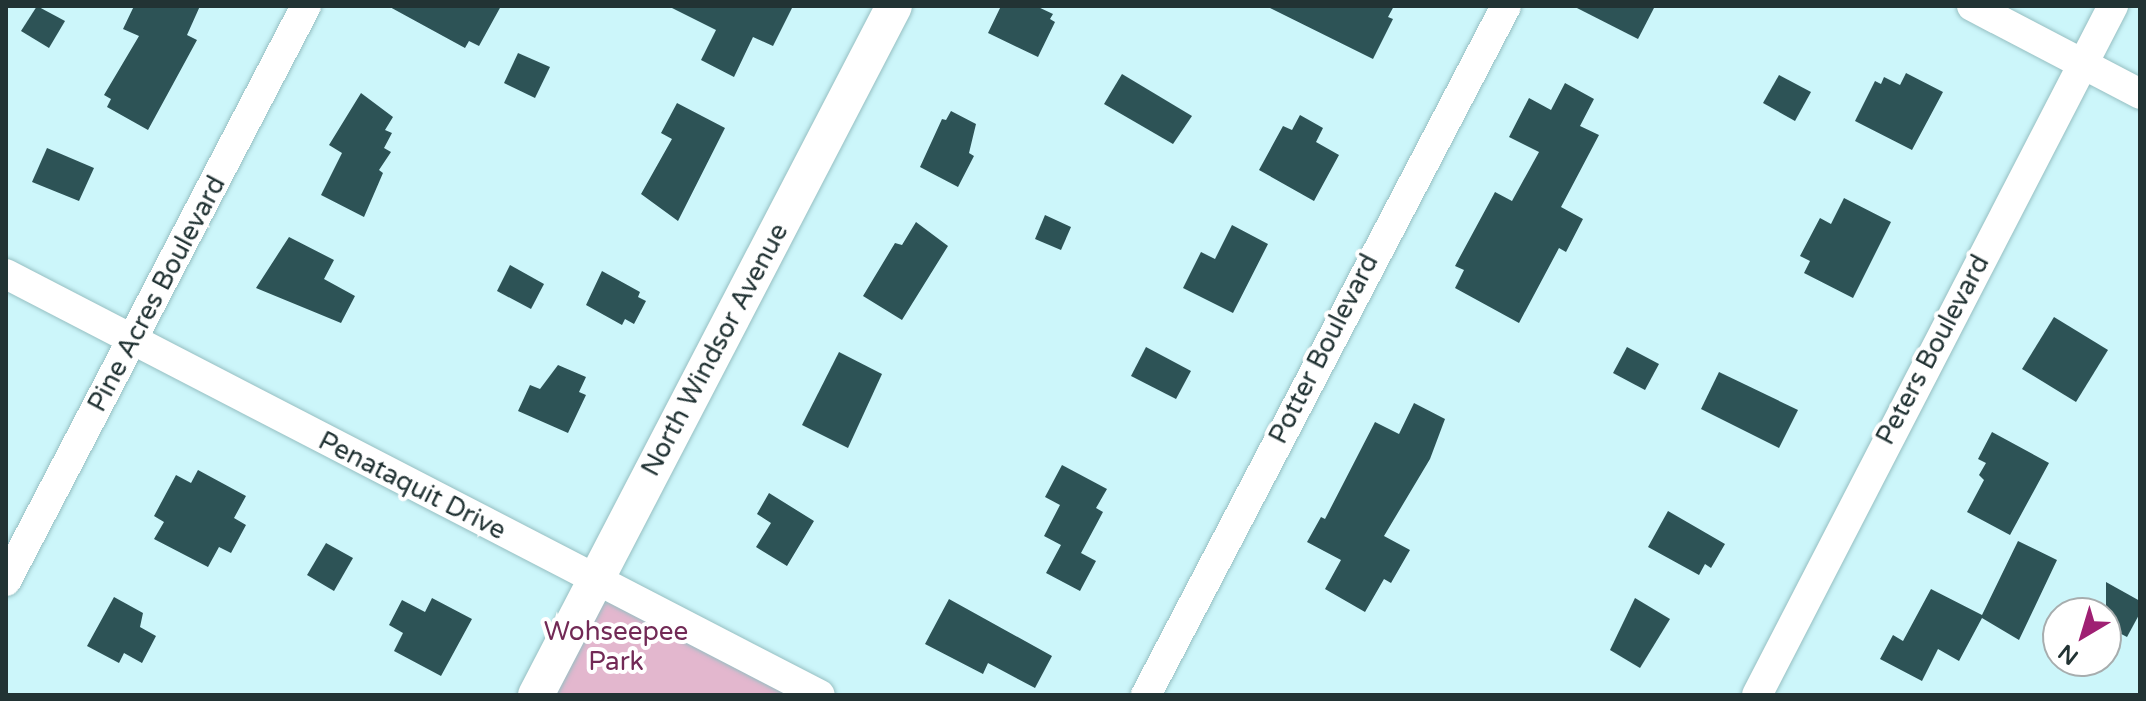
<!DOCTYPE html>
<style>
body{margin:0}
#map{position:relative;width:2146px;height:701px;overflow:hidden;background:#ccf6fa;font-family:"Varela Round",sans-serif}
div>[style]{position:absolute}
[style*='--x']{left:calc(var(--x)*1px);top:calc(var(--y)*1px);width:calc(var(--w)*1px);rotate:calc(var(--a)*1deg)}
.green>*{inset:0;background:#e3b7ce}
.building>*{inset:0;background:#2d5356}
.roads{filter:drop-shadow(0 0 2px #96bfc2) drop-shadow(0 0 2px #96bfc2)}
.minor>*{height:30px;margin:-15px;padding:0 15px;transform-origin:15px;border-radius:15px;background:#fff}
.tertiary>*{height:36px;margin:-18px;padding:0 18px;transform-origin:18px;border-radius:18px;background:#fff}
span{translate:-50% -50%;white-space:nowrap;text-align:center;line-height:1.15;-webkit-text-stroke:8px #fff;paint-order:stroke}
.street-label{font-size:26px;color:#223334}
.park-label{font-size:26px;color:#722a56}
.frame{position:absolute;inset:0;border:8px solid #223334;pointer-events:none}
.north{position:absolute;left:2042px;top:597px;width:80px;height:80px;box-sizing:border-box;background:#fff;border:2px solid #a7adae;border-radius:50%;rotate:218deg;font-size:22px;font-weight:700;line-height:32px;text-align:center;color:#223334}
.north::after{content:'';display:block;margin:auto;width:28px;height:36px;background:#9f2073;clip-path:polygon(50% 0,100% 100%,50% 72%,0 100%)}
</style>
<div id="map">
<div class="green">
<div style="clip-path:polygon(596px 579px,816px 695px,536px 695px)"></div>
</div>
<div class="building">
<div style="clip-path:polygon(37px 6px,65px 21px,49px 48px,21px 31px)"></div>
<div style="clip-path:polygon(134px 6px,200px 6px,187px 35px,197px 40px,148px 130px,107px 107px,111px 99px,104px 95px,139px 36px,123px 29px)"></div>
<div style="clip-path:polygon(388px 6px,501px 6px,479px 46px,469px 41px,465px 48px)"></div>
<div style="clip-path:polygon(668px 6px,793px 6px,773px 46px,753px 37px,734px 77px,701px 60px,716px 30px)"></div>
<div style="clip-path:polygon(1001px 6px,1036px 6px,1053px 14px,1050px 19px,1055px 22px,1038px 57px,988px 33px)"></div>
<div style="clip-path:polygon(1266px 6px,1394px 6px,1388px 17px,1393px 19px,1373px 59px)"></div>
<div style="clip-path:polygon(1573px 6px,1655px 6px,1638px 39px)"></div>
<div style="clip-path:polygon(518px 53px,550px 67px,535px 98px,504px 83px)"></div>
<div style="clip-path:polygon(1906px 73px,1943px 92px,1912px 150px,1855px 121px,1875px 81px,1881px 84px,1884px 77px,1900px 85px)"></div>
<div style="clip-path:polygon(1122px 74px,1192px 116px,1173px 144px,1104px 104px)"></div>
<div style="clip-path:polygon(1779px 75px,1811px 92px,1795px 121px,1763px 103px)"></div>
<div style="clip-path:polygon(1565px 83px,1594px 99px,1580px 126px,1599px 135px,1561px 207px,1583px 219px,1566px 252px,1559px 248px,1519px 323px,1455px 288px,1464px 270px,1455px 266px,1495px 192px,1512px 201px,1539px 152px,1509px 137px,1529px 98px,1551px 110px)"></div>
<div style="clip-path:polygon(361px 93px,393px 117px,385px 130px,392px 133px,384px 148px,391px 152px,379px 170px,383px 173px,364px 217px,321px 195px,342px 153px,329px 145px)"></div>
<div style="clip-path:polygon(677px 103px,725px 128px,678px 221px,641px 194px,672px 139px,661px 133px)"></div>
<div style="clip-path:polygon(951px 111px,976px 124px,969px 153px,974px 156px,958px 187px,920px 167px,942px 119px,946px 120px)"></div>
<div style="clip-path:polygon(1300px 115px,1323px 128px,1316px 142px,1339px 155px,1314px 201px,1259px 170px,1283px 126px,1292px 130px)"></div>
<div style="clip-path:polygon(47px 148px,94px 168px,79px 201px,32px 182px)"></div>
<div style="clip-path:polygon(1844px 198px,1891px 222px,1853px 298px,1804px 273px,1810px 261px,1800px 256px,1820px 218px,1831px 224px)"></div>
<div style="clip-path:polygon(1045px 215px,1071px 227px,1061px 250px,1035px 239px)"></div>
<div style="clip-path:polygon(916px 222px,948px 246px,902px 320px,863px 296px,895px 243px,902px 245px)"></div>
<div style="clip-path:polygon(1232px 225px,1268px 244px,1233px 313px,1183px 288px,1201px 252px,1215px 259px)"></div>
<div style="clip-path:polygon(289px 237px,334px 260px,324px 279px,355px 296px,341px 323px,256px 288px)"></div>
<div style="clip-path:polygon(510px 265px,544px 284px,531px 309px,497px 291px)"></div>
<div style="clip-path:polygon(602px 271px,640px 292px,638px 297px,646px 301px,634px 324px,625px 319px,622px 325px,586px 305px)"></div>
<div style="clip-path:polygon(2054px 317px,2108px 350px,2076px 402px,2022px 369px)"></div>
<div style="clip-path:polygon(1146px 347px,1191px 371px,1176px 399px,1131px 376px)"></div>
<div style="clip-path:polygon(1627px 347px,1659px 364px,1645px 390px,1613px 373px)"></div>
<div style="clip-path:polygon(839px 352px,882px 374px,848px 448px,802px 425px)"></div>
<div style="clip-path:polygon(558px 365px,586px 377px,579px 392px,586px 395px,568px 433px,518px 411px,530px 385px,540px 389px)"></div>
<div style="clip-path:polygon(1719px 372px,1798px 410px,1779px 448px,1701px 409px)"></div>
<div style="clip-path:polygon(1414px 403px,1445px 419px,1430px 459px,1384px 536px,1410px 550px,1391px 583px,1384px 579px,1365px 612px,1325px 589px,1341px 560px,1307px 542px,1321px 517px,1325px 519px,1375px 422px,1399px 434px)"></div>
<div style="clip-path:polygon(1992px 432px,2049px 463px,2010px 535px,1967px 512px,1984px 480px,1979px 475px,1986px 463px,1978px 459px)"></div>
<div style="clip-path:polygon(1062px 465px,1107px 489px,1096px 508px,1103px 512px,1081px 553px,1096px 561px,1080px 591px,1046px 573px,1061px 545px,1044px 536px,1060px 505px,1045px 497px)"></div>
<div style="clip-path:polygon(198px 470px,246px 496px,234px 518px,246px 525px,231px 553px,219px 547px,208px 567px,154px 539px,164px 522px,154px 516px,176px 475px,191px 483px)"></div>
<div style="clip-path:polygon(769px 493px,814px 521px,787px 566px,756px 547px,771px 523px,757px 514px)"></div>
<div style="clip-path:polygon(1668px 511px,1725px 544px,1711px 568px,1705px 564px,1699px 575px,1648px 547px)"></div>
<div style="clip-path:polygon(2018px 541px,2057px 560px,2019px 640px,1982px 618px,1959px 661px,1938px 649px,1922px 681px,1880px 659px,1893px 635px,1903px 641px,1931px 589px,1982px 615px)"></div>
<div style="clip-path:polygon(326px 543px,353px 558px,334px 591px,307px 575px)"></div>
<div style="clip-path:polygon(2106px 582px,2140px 601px,2140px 613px,2127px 637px,2106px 626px)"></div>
<div style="clip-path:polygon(114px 597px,143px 613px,140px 627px,156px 636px,142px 663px,124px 653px,119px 663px,87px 646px)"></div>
<div style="clip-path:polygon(432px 598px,472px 619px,441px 676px,394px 651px,403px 633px,389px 625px,402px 600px,425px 612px)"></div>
<div style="clip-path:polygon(1635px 598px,1670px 619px,1640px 668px,1610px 650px)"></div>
<div style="clip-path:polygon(949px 599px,1052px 656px,1035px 688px,988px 663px,983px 674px,925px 644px)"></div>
</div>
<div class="roads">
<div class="minor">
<div style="--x:1972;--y:6;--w:190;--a:27.6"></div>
<div style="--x:6;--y:274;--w:916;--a:27.35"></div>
<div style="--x:6;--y:581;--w:649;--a:-62.45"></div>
<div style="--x:1146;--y:695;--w:777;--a:-62.41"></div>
<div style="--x:1757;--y:695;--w:776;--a:-62.68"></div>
</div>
<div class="tertiary">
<div style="--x:536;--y:695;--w:776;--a:-62.54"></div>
</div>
</div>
<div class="street-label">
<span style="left:157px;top:294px;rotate:-62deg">Pine Acres Boulevard</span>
<span style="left:1324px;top:349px;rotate:-63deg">Potter Boulevard</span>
<span style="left:715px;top:350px;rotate:-62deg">North Windsor Avenue</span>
<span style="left:1933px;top:350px;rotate:-62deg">Peters Boulevard</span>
<span style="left:412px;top:486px;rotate:27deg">Penataquit Drive</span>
</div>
<div class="park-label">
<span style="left:616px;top:647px">Wohseepee<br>Park</span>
</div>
<div class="frame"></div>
<div class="north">N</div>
</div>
